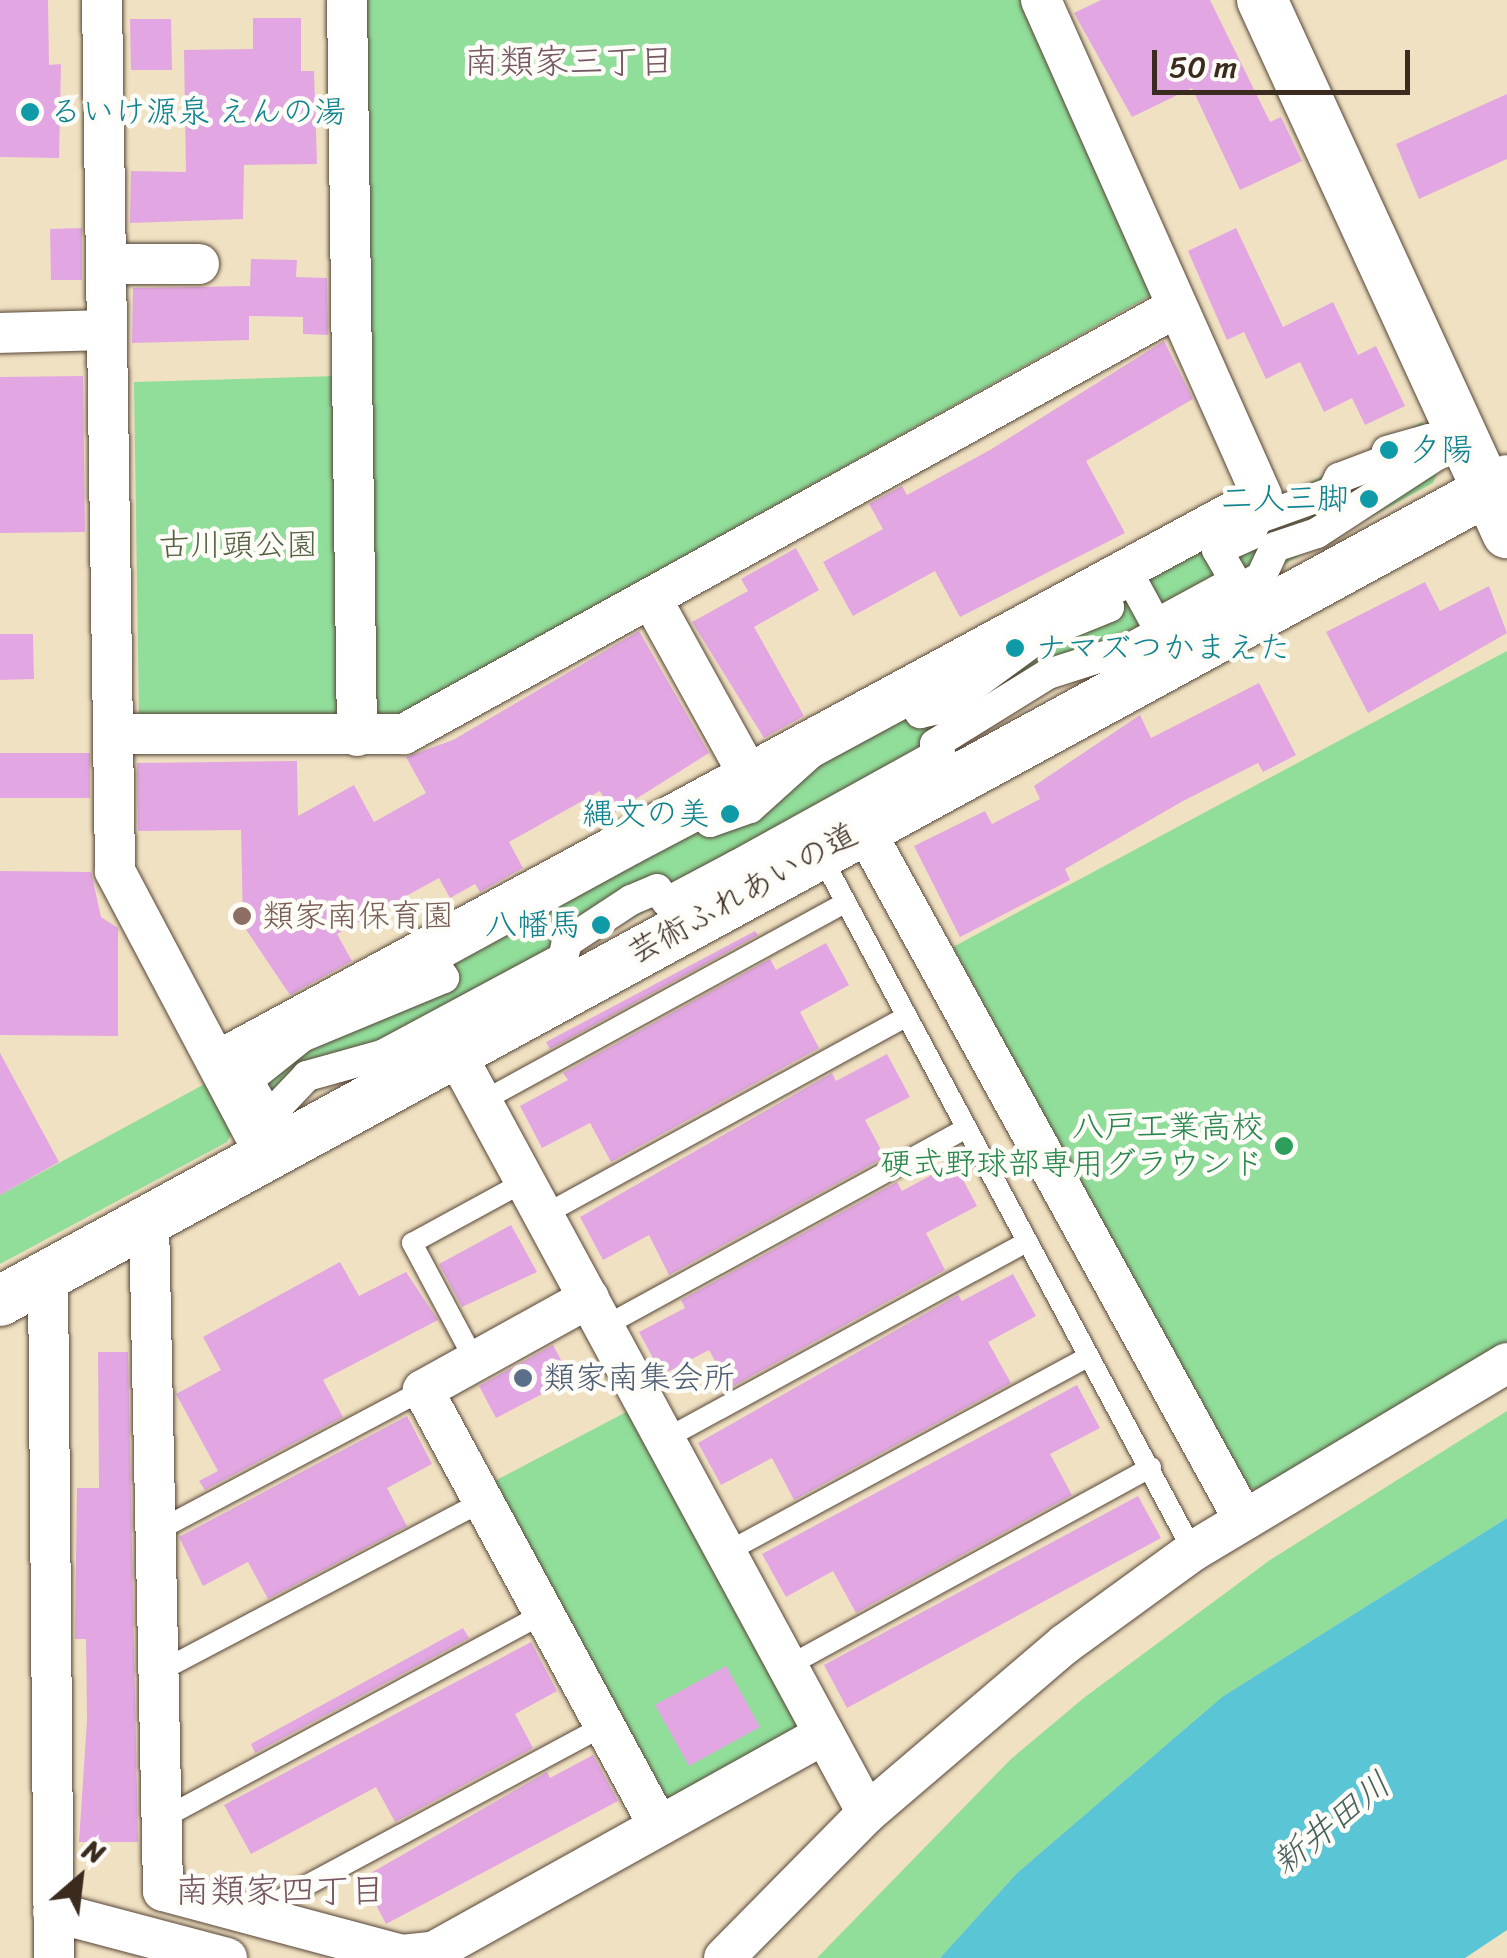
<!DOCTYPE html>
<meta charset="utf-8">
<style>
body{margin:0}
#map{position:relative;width:1507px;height:1958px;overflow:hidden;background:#f0e1c2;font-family:Sriracha,"Klee One",sans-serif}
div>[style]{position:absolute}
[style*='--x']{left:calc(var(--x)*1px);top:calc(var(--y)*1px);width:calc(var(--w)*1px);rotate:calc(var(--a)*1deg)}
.green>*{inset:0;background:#91dd9a}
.water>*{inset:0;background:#5ac5d5}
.building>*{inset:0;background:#e2a7e2}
.roads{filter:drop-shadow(0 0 2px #564537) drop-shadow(0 0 2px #564537)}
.service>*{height:20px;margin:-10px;padding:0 10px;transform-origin:10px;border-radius:10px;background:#fff}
.pedestrian>*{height:30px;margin:-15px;padding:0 15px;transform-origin:15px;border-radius:15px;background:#fff}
.minor>*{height:40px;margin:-20px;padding:0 20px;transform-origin:20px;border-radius:20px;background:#fff}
.tertiary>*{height:50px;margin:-25px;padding:0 25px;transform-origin:25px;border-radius:25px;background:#fff}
.dots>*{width:28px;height:28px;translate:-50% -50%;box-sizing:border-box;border:5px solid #fdfcf7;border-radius:50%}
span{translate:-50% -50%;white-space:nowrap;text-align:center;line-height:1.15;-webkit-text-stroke:9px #fdfcf7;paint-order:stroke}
.culture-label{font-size:32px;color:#0d838f}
.left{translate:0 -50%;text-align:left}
.right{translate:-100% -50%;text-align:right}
.park-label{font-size:32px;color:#556043}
.street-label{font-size:32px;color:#3b2a1e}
.education-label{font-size:32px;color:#785e54}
.leisure-label{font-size:32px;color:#27864d}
.service-label{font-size:32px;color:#4e5e75}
.neighbourhood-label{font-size:35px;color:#755663}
.water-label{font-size:35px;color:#46605e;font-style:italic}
.north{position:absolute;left:30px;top:1828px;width:100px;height:100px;-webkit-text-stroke:8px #fdfcf7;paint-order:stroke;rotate:28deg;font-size:28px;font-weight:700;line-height:40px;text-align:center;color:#3b2a1e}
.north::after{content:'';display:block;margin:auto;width:35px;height:45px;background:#3b2a1e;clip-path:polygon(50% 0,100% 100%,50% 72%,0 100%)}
.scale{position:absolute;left:1152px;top:50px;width:258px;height:45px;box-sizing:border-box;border:5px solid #3b2a1e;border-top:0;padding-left:12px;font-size:30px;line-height:35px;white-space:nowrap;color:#3b2a1e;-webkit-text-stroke:8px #fdfcf7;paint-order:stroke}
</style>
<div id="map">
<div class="green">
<div style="clip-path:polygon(363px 0,1025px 0,1155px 293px,391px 720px,373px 711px)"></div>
<div style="clip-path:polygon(336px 376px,344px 708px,332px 721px,139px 715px,134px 382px)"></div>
<div style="clip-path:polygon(1422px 422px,1441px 465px,1433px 483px,269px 1116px,252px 1057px)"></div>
<div style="clip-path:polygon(1507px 651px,1507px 1345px,1262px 1492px,1242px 1484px,953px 947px)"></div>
<div style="clip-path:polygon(212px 1080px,237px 1124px,227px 1142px,0 1264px,0 1195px)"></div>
<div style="clip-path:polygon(634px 1408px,811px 1728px,662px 1811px,485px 1486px)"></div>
<div style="clip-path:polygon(1507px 1411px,1507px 1518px,1222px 1697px,1017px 1873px,940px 1958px,817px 1958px,1011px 1759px,1085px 1697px,1270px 1560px)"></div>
</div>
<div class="water">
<div style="clip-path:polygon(1507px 1518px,1507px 1930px,1465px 1958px,940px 1958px,1017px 1873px,1222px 1697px)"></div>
</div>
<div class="building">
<div style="clip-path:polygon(0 0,48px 0,49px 65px,61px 64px,59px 158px,0 157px)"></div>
<div style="clip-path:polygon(1101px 0,1210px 0,1270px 122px,1281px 117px,1302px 161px,1240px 190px,1192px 88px,1132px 117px,1074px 13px)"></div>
<div style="clip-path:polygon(253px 18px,301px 18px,301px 71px,314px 71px,317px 164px,244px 165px,243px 219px,130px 223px,131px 171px,186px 172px,184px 50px,253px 49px)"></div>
<div style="clip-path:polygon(130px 19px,171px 19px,172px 70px,131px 70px)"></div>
<div style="clip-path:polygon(1507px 94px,1507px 159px,1419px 199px,1396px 144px)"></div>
<div style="clip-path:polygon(82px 228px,82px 280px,51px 280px,50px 229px)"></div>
<div style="clip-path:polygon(1236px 228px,1283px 327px,1333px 302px,1358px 355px,1376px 346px,1405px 406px,1365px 425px,1352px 398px,1324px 412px,1300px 362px,1266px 379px,1244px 332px,1227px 340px,1188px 251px)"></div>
<div style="clip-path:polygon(251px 259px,297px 260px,296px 277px,327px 278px,328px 335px,303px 334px,303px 317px,249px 316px,249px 340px,132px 343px,133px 288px,250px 286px)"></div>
<div style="clip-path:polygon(1164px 341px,1193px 399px,1086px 461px,1125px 533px,960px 617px,935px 571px,853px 616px,823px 562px,883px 529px,869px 504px,902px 486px,907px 495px,990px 450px)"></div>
<div style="clip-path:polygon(83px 376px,85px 532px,0 533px,0 377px)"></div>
<div style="clip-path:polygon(796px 548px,819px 590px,754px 627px,804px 716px,764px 738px,692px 622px,748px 591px,741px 579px)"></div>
<div style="clip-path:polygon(1425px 582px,1440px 611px,1489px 586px,1507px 633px,1368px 713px,1326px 632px)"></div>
<div style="clip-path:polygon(639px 631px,709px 753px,612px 814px,600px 791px,509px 842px,523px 868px,480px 892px,475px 884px,450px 898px,439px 878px,337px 934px,352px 961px,290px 995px,243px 925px,241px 830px,138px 831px,137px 763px,297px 761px,298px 816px,354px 785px,374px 822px,426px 793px,406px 757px,453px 740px)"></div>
<div style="clip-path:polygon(0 634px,33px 634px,34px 679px,0 680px)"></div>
<div style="clip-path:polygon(1259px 683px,1296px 755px,1263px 772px,1258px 763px,1183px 801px,1065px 869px,1070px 880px,960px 937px,914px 846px,985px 811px,992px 824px,1040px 799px,1034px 786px,1140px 715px,1151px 738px)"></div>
<div style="clip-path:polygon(0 753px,90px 753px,90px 798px,0 798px)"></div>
<div style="clip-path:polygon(0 871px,91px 872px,101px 917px,118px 928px,118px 1036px,0 1035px)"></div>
<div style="clip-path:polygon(755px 931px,758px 935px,550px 1049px,546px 1042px)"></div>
<div style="clip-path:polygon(826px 943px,849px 985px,800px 1012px,819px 1048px,611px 1162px,590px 1123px,542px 1148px,520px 1106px,568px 1080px,563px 1073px,770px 959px,776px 970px)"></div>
<div style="clip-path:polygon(0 1053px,59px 1162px,0 1195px)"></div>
<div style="clip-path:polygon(887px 1054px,910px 1097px,865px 1120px,885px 1157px,669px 1275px,649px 1235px,603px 1260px,580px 1217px,832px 1073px,836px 1081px)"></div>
<div style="clip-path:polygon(954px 1163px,977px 1206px,926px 1233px,945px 1270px,730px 1388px,709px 1350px,662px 1375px,639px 1332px,685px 1308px,681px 1300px,897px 1182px,902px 1191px)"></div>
<div style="clip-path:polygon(511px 1225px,537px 1272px,462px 1307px,439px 1264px)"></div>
<div style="clip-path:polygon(340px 1262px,359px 1296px,406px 1272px,438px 1320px,323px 1380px,343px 1417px,205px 1490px,199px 1481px,218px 1471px,176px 1394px,221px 1370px,203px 1337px)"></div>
<div style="clip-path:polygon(1013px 1274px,1036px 1316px,988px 1342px,1011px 1383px,794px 1500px,772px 1458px,721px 1485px,698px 1443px,958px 1295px,962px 1301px)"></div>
<div style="clip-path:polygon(553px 1345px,571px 1379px,496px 1418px,479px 1386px)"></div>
<div style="clip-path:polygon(98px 1352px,128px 1352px,138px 1842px,79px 1842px,87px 1720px,86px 1639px,75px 1639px,77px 1488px,99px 1488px)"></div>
<div style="clip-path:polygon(1077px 1385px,1100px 1428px,1050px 1454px,1072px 1495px,856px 1613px,833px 1571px,786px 1597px,762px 1554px)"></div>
<div style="clip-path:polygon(407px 1416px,432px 1464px,387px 1488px,407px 1526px,268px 1599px,248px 1562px,203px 1586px,179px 1537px)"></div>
<div style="clip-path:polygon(1138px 1496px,1161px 1538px,847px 1708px,824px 1665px)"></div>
<div style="clip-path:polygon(463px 1628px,469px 1638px,255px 1753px,251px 1744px)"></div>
<div style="clip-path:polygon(531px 1642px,557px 1691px,515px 1714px,533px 1748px,395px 1822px,376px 1787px,251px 1854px,224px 1805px)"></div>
<div style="clip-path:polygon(726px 1666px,760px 1727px,689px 1766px,655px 1705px)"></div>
<div style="clip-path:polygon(593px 1755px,618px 1801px,386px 1924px,362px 1878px,547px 1772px,550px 1778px)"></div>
</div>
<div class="roads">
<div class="service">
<div style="--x:819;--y:852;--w:793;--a:61.85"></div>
<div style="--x:481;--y:1102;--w:413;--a:-28.7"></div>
<div style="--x:542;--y:1216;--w:414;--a:-28.7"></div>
<div style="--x:605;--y:1326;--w:408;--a:-28.7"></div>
<div style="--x:475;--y:1361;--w:134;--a:-118.1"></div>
<div style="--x:412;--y:1243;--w:128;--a:-28.6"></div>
<div style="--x:667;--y:1438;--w:407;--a:-28.6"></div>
<div style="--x:157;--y:1531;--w:301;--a:-27.9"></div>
<div style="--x:727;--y:1552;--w:408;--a:-28.4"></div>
<div style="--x:788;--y:1666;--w:414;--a:-28.7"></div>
<div style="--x:157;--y:1673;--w:367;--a:-27.8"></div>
<div style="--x:160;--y:1820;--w:437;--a:-28.3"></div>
<div style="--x:253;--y:1914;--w:397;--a:-28.2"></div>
</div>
<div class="pedestrian">
<div style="--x:1429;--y:439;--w:18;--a:63"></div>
<div style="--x:1437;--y:455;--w:143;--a:147"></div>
<div style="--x:1317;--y:533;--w:44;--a:161.6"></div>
<div style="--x:1275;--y:547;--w:33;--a:115"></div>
<div style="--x:1261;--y:577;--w:149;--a:151.5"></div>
<div style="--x:1130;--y:648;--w:86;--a:162.4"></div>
<div style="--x:1048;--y:674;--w:133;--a:148.2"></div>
<div style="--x:935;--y:744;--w:10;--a:61"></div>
<div style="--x:940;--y:753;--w:232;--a:151.1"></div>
<div style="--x:737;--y:865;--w:79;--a:152.1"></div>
<div style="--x:667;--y:902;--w:16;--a:-128"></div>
<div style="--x:657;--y:889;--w:28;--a:157"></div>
<div style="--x:631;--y:900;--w:77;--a:146.7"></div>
<div style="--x:567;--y:942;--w:16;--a:104"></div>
<div style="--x:563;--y:958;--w:205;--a:151.8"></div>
<div style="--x:382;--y:1055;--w:78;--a:164.4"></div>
<div style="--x:307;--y:1076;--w:55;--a:133.5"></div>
<div style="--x:269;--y:1116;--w:42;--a:-120.3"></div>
<div style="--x:248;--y:1080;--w:69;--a:-38.5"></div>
<div style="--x:302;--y:1037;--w:154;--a:-22.6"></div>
<div style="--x:444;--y:978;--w:22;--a:-122"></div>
<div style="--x:432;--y:959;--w:229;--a:-28.7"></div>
<div style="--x:633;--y:849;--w:81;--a:-27.8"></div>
<div style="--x:705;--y:811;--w:12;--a:66"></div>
<div style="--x:710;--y:822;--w:42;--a:-19.3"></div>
<div style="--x:750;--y:808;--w:82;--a:-42"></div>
<div style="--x:811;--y:753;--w:114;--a:-28.4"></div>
<div style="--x:911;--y:699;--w:17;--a:57"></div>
<div style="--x:920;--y:713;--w:24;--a:-12"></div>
<div style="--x:943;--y:708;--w:127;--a:-36.3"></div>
<div style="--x:1045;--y:633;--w:69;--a:-22.1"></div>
<div style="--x:1109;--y:607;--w:13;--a:-117"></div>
<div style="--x:1103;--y:595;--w:33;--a:-27"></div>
<div style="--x:1132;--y:580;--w:50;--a:61.4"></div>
<div style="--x:1156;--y:624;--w:90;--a:-28.6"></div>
<div style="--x:1235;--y:581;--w:36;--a:-120"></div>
<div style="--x:1217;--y:550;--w:36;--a:-24"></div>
<div style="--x:1250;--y:535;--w:17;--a:-66"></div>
<div style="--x:1257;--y:519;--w:80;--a:-19.8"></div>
<div style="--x:1332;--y:492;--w:16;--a:-63"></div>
<div style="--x:1339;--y:478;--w:48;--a:-20.7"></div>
<div style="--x:1384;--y:461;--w:10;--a:-73"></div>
<div style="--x:1387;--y:451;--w:44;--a:-15.9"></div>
</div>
<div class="minor">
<div style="--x:102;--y:0;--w:871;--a:89.14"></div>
<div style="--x:115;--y:871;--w:325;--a:62.1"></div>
<div style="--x:347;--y:0;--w:736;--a:89.22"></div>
<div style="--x:106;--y:264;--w:93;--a:0"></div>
<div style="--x:0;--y:333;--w:106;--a:-1.6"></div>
<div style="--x:651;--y:598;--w:201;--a:61.1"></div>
<div style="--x:117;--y:734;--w:287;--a:0"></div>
<div style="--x:404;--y:734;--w:881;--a:-28.92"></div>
<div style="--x:863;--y:827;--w:791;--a:61.2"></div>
<div style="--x:456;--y:1054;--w:863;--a:61.56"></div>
<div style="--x:221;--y:1059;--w:1183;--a:-28.41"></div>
<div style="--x:1262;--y:496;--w:543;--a:-114.02"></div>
<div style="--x:149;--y:1220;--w:671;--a:88.8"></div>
<div style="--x:163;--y:1891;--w:247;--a:15"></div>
<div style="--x:402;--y:1955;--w:31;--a:-6"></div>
<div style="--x:433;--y:1952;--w:448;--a:-29.1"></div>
<div style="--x:48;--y:1275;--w:683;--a:89.5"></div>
<div style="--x:589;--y:1298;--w:190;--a:151"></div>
<div style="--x:423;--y:1390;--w:492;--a:61.6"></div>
<div style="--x:53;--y:1912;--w:180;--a:14.8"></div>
<div style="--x:724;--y:1958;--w:204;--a:-45.4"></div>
<div style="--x:867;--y:1813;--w:260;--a:-40.5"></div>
<div style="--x:1065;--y:1644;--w:158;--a:-36"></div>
<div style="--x:1193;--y:1551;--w:366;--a:-30.9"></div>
</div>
<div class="tertiary">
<div style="--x:1262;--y:0;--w:587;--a:65.31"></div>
<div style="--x:0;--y:1301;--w:1716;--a:-28.58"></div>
</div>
</div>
<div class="dots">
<div style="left:30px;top:112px;background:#0f9aa8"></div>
<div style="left:1389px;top:450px;background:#0f9aa8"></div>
<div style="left:1369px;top:499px;background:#0f9aa8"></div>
<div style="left:1015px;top:648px;background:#0f9aa8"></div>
<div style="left:730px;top:814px;background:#0f9aa8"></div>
<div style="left:242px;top:916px;background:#8d6e63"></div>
<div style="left:601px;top:925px;background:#0f9aa8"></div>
<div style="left:1284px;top:1146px;background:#2e9e5b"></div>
<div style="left:523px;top:1378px;background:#5c6f8a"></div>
</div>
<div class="culture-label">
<span class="left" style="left:50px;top:112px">るいけ源泉 えんの湯</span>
<span class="left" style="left:1409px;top:450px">夕陽</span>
<span class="right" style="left:1349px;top:499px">二人三脚</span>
<span class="left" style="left:1035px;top:648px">ナマズつかまえた</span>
<span class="right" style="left:710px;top:814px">縄文の美</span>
<span class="right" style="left:581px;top:925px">八幡馬</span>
</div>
<div class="park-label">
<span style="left:238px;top:545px">古川頭公園</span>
</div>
<div class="street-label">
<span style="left:743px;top:894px;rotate:-29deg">芸術ふれあいの道</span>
</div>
<div class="education-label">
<span class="left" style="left:262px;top:916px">類家南保育園</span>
</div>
<div class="leisure-label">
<span class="right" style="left:1264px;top:1146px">八戸工業高校<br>硬式野球部専用グラウンド</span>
</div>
<div class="service-label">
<span class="left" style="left:543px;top:1378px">類家南集会所</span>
</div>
<div class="neighbourhood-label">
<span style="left:569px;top:61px">南類家三丁目</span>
<span style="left:280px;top:1890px">南類家四丁目</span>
</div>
<div class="water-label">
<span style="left:1331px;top:1823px;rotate:-39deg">新井田川</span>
</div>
<div class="north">N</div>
<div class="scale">50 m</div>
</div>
